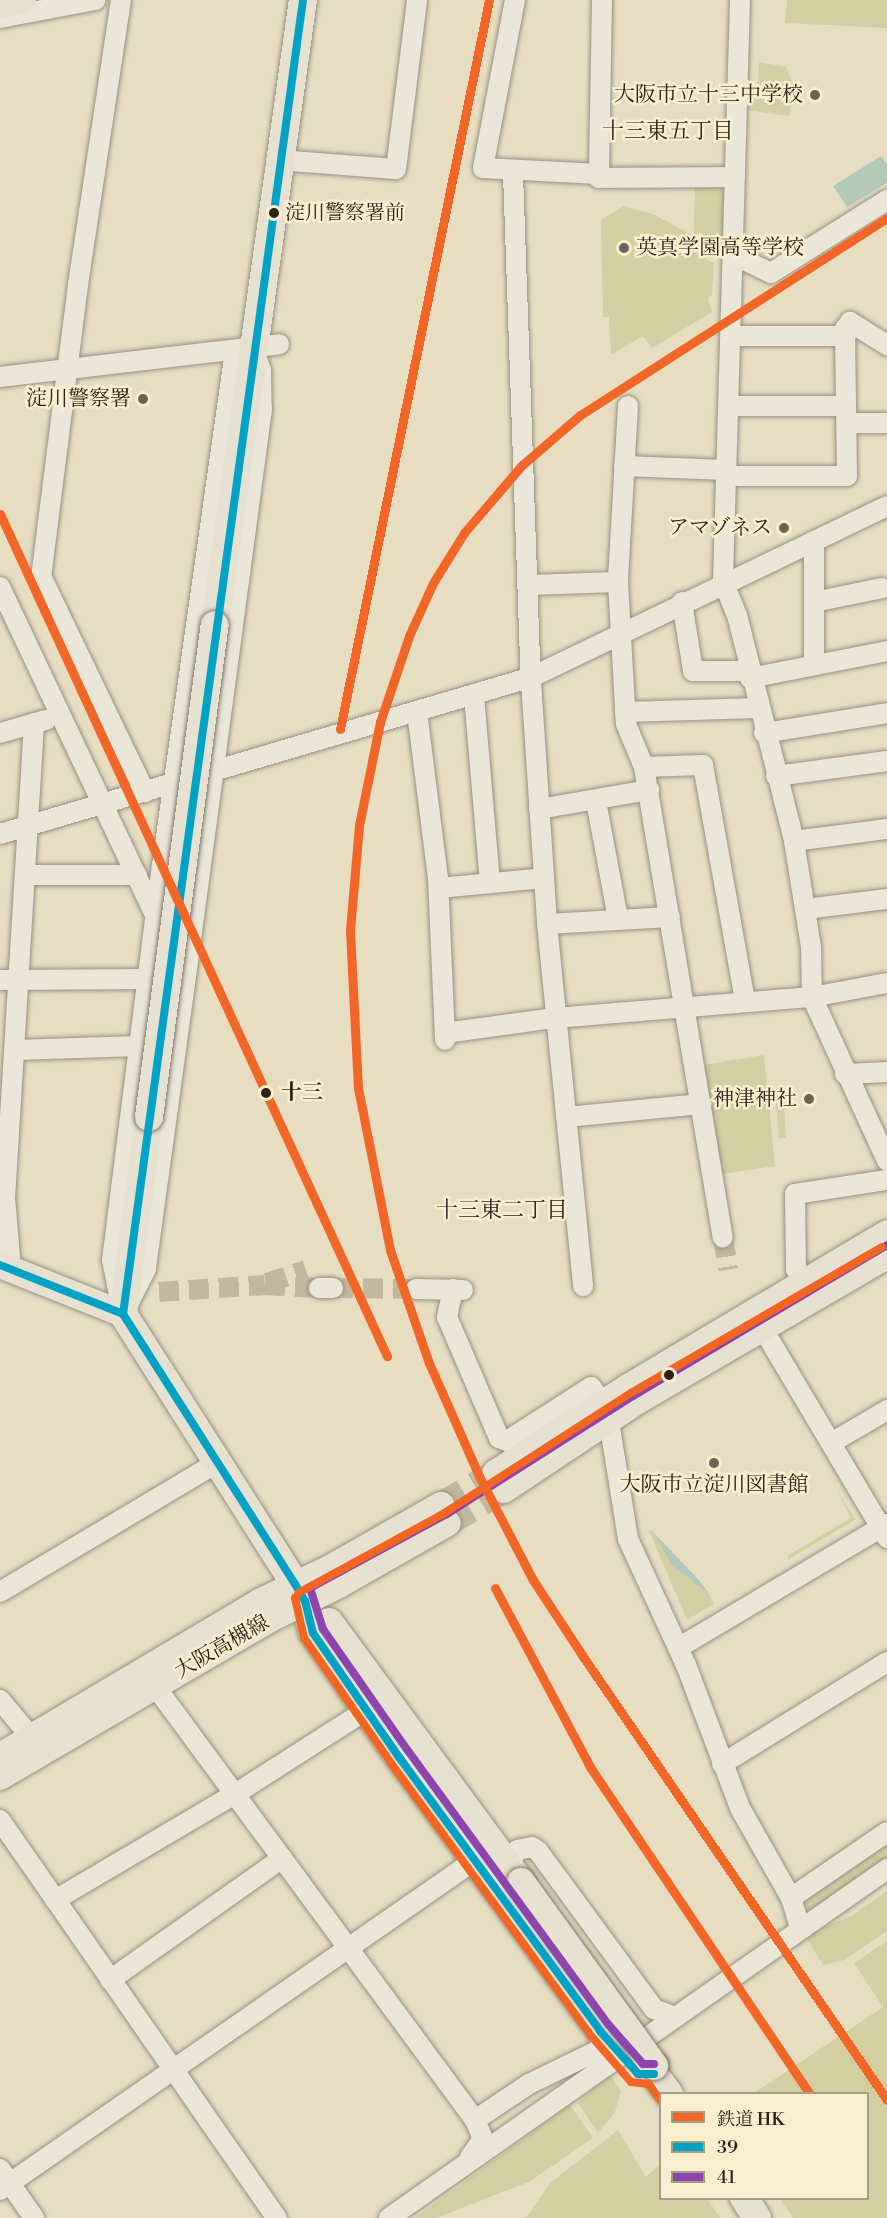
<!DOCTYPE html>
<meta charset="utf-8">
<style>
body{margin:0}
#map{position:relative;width:887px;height:2218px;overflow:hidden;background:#e7dec2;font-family:"Libre Bodoni","Noto Serif JP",serif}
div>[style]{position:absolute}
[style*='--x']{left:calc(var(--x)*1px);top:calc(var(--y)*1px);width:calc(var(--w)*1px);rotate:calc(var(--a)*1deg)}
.green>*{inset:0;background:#d3cfa2}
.water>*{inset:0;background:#b3c8b6}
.minor-tunnel>*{height:20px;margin-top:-10px;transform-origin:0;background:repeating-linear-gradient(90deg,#c2b8a0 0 20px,transparent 0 30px)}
.major-tunnel>*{height:26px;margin-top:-13px;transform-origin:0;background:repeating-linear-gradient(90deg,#c2b8a0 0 26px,transparent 0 39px)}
.roads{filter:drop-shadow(0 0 2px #96907f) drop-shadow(0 0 2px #96907f)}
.minor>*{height:20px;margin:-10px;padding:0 10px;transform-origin:10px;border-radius:10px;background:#eae6d8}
.major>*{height:26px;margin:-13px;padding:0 13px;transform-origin:13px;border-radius:13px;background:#e7e1d1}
.highway>*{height:28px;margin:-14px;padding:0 14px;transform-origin:14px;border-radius:14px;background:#e7e1d1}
.bridges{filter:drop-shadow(0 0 2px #7d7668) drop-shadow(0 0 2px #7d7668)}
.highway-bridge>*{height:28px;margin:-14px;padding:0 14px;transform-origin:14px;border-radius:14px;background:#e7e1d1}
.bus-1>*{height:8px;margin:-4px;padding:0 4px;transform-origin:4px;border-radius:4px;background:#02a2c5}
.bus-2>*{height:8px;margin:-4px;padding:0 4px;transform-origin:4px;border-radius:4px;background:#8e44ad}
.bus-3>*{height:8px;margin:-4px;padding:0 4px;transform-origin:4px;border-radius:4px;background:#f26522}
.rail-1>*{height:9px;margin:-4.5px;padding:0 4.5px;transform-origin:4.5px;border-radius:4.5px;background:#f26627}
.dots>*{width:16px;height:16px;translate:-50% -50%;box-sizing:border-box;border:3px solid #f9efce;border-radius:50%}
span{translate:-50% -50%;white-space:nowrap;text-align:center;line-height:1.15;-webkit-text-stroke:5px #f9efce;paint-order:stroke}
.bus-label{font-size:20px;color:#2d2017}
.left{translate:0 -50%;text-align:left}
.poi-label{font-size:21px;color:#2d2017}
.right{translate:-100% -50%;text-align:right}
.stop-label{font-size:21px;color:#2d2017;font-weight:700}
.street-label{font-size:21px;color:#2d2017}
.neighbourhood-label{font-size:22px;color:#2d2017}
.legend{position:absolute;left:659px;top:2092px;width:210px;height:108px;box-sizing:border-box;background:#f9efce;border:2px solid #a79c85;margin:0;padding:8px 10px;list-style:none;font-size:18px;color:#2d2017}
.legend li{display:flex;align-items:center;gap:12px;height:30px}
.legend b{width:30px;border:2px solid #a79c85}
</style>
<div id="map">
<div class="green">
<div style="clip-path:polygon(787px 0,887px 0,887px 28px,785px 23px)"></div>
<div style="clip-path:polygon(759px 62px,786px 67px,795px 88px,789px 116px,747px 110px,748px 96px,757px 96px)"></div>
<div style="clip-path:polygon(695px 185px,723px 185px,727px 189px,725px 251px,693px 251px)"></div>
<div style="clip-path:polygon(623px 206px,653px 214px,692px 235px,692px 251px,714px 263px,712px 295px,708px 298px,712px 312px,652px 348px,643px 336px,611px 355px,609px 317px,603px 317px,601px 220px)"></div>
<div style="clip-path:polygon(764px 1055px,775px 1166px,722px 1174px,703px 1065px)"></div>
<div style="clip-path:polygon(784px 1103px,786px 1138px,779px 1138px,776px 1104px)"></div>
<div style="clip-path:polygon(836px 1488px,855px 1520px,789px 1559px,787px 1556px,851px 1518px)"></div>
<div style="clip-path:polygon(652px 1530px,672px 1566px,709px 1594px,714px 1604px,687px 1620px,649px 1531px)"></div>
<div style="clip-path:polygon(887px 1839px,887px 1858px,810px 1911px,802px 1896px)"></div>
<div style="clip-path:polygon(887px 1891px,887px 1931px,844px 1960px,823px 1965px,807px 1939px,816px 1930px,853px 1915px)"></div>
<div style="clip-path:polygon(887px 1941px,887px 2218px,793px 2218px,780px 2199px,868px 2198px,868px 2094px,754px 2093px,883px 2007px,854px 1963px)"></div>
<div style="clip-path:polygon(609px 2074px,621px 2091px,615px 2112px,598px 2133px,578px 2103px)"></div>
<div style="clip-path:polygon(570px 2105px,593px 2138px,529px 2182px,436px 2218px,415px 2218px)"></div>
<div style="clip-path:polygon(618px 2130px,646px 2177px,660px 2164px,660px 2198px,707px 2199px,721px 2218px,526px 2218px,550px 2183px)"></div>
</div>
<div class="water">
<div style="clip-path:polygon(881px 156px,887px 165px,887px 183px,847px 207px,833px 186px)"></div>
<div style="clip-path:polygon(653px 1532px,700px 1581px,709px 1594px,672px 1566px)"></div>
</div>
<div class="minor-tunnel">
<div style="--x:723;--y:1237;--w:33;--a:81"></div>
<div style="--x:267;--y:1283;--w:41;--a:-18.4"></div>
<div style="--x:333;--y:1288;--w:83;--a:0.7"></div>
<div style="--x:159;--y:1292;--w:106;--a:-3.8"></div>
<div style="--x:265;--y:1285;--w:54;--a:3.2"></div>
</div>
<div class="major-tunnel">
<div style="--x:441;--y:1505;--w:63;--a:-30.7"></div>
<div style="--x:448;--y:1523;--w:65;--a:-30.5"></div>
</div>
<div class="roads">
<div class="minor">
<div style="--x:121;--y:0;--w:288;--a:98.6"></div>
<div style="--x:78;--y:285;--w:293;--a:97.2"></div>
<div style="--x:41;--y:576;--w:240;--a:64.3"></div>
<div style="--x:515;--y:0;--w:171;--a:100.8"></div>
<div style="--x:483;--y:168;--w:116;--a:3"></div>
<div style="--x:602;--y:0;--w:178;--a:91"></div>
<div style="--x:599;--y:178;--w:136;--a:-0.4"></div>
<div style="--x:740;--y:0;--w:581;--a:91.68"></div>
<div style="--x:723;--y:581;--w:37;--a:68"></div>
<div style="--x:737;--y:615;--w:233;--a:75.8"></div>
<div style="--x:794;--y:841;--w:107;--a:80.9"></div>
<div style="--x:811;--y:947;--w:50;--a:88.9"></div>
<div style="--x:812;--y:997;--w:180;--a:65.4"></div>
<div style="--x:0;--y:18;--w:97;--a:-10.7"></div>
<div style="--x:278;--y:160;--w:118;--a:4.4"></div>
<div style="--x:396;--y:169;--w:170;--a:-82.9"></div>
<div style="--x:513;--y:173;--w:493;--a:88"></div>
<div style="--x:530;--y:666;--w:259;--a:86.2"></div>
<div style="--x:547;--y:924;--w:364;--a:84.3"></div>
<div style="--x:734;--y:255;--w:41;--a:25.9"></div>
<div style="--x:771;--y:273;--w:137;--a:-32.2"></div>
<div style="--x:731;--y:336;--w:115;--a:0"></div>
<div style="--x:253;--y:347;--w:24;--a:71"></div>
<div style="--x:261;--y:370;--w:39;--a:89"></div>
<div style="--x:262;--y:409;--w:543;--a:97.62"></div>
<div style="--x:190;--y:947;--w:325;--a:97.8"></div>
<div style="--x:146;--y:1269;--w:51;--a:117.1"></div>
<div style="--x:123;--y:1314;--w:55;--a:-101.5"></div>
<div style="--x:112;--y:1260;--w:398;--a:-82.8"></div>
<div style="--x:162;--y:865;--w:505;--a:-81.92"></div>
<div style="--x:233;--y:365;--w:27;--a:-42"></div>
<div style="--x:0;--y:377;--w:281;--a:-6.7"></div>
<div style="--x:628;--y:406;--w:176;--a:93.3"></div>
<div style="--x:618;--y:582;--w:142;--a:86.8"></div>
<div style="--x:626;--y:724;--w:47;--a:67.3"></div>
<div style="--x:644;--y:767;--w:477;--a:80.5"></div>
<div style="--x:729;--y:406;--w:117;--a:0"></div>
<div style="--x:848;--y:423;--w:39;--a:0"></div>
<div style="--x:624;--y:466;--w:102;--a:2.2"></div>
<div style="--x:726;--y:476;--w:121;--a:0"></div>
<div style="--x:847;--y:476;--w:147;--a:-90.8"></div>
<div style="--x:845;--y:329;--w:9;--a:-54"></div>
<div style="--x:850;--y:322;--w:44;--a:31.9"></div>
<div style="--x:528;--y:585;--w:90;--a:-1.9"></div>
<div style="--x:0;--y:587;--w:363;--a:64.7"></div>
<div style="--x:682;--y:602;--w:70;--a:80.9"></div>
<div style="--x:693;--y:671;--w:56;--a:0"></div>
<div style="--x:814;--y:602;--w:69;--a:-11.6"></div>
<div style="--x:814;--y:664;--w:123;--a:-90"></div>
<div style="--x:750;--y:678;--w:140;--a:-11.1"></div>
<div style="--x:474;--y:696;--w:188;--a:85.1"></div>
<div style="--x:417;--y:712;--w:167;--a:82.8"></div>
<div style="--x:438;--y:878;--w:162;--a:87.5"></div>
<div style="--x:625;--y:712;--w:133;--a:-1.7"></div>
<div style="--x:0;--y:733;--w:48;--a:-15.8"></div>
<div style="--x:764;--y:733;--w:125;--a:-9.2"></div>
<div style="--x:644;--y:767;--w:59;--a:-1.9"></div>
<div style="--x:703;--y:765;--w:239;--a:79.9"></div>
<div style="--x:776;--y:776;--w:112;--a:-7.7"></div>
<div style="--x:596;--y:801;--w:120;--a:79.4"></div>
<div style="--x:539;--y:809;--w:112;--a:-9.8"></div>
<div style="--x:0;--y:834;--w:555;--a:-16.44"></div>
<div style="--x:532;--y:677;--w:394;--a:-25.7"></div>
<div style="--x:794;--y:841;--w:94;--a:-7.4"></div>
<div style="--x:25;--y:875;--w:112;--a:0"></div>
<div style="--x:439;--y:888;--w:105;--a:-5.4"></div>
<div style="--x:805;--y:909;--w:83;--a:-7"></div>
<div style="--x:547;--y:924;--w:123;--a:-3.3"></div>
<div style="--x:0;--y:980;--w:148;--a:-0.4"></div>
<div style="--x:445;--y:1033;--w:111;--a:-7.8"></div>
<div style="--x:555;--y:1018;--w:258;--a:-4.7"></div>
<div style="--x:812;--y:997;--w:76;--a:-10.6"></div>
<div style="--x:15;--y:1050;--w:124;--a:-1.8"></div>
<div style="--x:845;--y:1074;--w:42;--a:-2.7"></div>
<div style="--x:566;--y:1117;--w:136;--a:-5.5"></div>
<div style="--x:11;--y:1269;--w:71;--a:-94.8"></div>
<div style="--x:5;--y:1198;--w:476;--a:-86.5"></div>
<div style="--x:804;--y:1282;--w:15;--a:-122"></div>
<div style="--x:796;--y:1269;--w:75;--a:-90.8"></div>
<div style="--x:795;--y:1194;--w:93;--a:-8.7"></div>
<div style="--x:319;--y:1288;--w:14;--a:0"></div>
<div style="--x:416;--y:1289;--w:47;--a:1.2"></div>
<div style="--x:453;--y:1289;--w:29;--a:102"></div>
<div style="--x:447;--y:1317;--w:132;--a:66.7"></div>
<div style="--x:499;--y:1438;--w:9;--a:21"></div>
<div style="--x:507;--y:1441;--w:100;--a:-32.7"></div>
<div style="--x:591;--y:1387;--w:27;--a:54"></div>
<div style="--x:607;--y:1409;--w:132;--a:80.8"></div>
<div style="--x:628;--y:1539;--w:139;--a:65.3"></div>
<div style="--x:686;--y:1665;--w:153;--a:69.3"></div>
<div style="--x:740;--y:1808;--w:103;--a:60.5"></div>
<div style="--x:791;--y:1898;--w:31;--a:73"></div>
<div style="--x:763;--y:1329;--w:243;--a:59.3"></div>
<div style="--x:831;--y:1443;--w:65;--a:-30.5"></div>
<div style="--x:0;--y:1592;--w:252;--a:-30.8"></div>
<div style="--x:678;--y:1648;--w:243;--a:-30.7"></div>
<div style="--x:155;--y:1686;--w:539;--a:53.6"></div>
<div style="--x:475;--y:2120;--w:21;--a:67"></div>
<div style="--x:483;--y:2139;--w:22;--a:126"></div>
<div style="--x:0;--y:1700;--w:48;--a:50"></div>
<div style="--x:722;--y:1764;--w:194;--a:-31.7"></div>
<div style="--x:0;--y:1820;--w:485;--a:55.2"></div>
<div style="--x:513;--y:1871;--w:15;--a:-90"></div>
<div style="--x:513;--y:1856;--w:7;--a:-56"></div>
<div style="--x:517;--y:1850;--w:15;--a:-11"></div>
<div style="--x:532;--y:1847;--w:7;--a:34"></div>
<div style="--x:538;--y:1851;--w:196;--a:53.7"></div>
<div style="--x:654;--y:2009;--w:22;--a:21"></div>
<div style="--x:791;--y:1898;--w:116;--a:-34.5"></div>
<div style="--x:55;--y:1900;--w:209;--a:-30.5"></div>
<div style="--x:235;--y:1794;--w:158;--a:-32.6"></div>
<div style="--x:110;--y:1980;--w:211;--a:-35.3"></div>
<div style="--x:475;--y:2120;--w:65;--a:-33.7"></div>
<div style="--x:529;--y:2084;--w:80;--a:-25.9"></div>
<div style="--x:601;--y:2049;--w:18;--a:-93"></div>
<div style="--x:0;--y:2169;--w:60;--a:55.2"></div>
<div style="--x:0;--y:2190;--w:578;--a:-34.79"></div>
<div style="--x:389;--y:2218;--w:608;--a:-35.02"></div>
</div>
<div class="major">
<div style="--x:0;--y:1265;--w:132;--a:21.7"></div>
<div style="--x:495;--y:1473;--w:158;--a:-32.9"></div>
<div style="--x:628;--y:1387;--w:301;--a:-30.7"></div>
<div style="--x:504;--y:1490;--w:159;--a:-33.7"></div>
<div style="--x:636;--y:1402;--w:290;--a:-30.2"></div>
<div style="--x:0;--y:1756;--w:301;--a:-30.7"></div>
<div style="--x:259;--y:1602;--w:79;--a:-25.6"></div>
<div style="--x:330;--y:1568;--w:128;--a:-29.6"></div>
<div style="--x:0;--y:1777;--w:313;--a:-30.3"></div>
<div style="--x:270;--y:1619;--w:77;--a:-26.2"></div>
<div style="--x:339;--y:1585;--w:125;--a:-29.6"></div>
</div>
<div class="highway">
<div style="--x:0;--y:4;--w:22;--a:-10"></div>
<div style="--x:215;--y:625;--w:631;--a:-81.99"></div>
<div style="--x:149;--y:1117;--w:199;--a:97.5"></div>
<div style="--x:123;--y:1314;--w:320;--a:57.5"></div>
<div style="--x:295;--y:1584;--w:20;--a:60"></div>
<div style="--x:305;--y:1601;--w:33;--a:76"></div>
<div style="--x:313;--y:1633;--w:151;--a:55.3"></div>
<div style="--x:399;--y:1757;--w:340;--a:53.7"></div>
<div style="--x:600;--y:2031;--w:23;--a:41"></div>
<div style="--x:329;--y:1622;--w:323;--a:53.6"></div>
<div style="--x:654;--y:2066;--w:8;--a:90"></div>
<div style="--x:654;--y:2074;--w:25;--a:53"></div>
<div style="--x:744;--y:2198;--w:24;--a:57"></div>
</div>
</div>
<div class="bridges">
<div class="highway-bridge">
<div style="--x:149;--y:1117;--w:496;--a:-82.4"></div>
<div style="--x:521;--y:1882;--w:227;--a:54.1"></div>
</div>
</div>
<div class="bus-1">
<div style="--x:303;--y:0;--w:1326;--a:97.8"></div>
<div style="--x:123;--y:1314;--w:320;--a:57.5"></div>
<div style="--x:295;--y:1584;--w:20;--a:60"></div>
<div style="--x:305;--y:1601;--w:33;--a:76"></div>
<div style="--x:313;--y:1633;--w:151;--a:55.3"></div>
<div style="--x:399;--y:1757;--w:340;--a:53.7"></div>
<div style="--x:600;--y:2031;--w:57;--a:48.5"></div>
<div style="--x:638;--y:2074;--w:16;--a:0"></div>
<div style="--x:0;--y:1265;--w:132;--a:21.7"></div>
</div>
<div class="bus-2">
<div style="--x:654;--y:2064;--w:11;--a:180"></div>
<div style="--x:643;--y:2064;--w:53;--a:-131.2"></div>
<div style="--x:608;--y:2024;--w:338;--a:-126.2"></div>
<div style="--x:408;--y:1751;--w:149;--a:-124.9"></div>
<div style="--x:323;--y:1629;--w:43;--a:-107.6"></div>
<div style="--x:310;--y:1588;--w:156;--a:-28.4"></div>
<div style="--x:447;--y:1514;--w:220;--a:-32.4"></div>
<div style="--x:633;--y:1396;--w:295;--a:-30.7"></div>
</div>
<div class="bus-3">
<div style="--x:660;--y:2100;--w:19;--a:-125"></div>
<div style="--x:649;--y:2084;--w:18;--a:-174"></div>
<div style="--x:631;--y:2082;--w:60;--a:-130.9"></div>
<div style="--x:592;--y:2037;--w:340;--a:-126.3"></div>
<div style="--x:391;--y:1763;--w:152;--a:-124.8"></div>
<div style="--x:304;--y:1638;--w:41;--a:-102.7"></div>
<div style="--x:295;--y:1598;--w:8;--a:-50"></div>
<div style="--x:300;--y:1592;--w:163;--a:-28.6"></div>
<div style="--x:443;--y:1514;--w:224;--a:-32.8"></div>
<div style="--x:631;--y:1393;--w:290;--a:-30.2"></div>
</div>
<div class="rail-1">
<div style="--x:887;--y:218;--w:365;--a:147.3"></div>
<div style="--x:580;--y:415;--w:77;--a:139.2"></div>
<div style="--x:522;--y:465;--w:89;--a:130.5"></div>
<div style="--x:464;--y:533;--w:59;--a:121.8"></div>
<div style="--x:433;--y:583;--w:58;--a:114.4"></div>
<div style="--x:409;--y:636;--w:91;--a:108.6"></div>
<div style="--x:380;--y:722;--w:105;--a:101.5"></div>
<div style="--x:359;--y:825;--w:106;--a:94.9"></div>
<div style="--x:350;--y:931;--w:157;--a:87.1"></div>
<div style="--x:358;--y:1088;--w:165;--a:78.8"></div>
<div style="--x:390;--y:1250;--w:120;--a:71"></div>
<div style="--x:429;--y:1363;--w:124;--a:66.1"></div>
<div style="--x:479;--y:1476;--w:117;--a:62.6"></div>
<div style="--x:533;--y:1580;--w:90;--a:56.8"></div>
<div style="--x:582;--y:1655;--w:539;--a:55.57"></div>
<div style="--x:0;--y:514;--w:927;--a:65.32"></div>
<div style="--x:340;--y:729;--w:744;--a:-78.45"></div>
<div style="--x:495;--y:1588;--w:203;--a:62"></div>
<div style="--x:590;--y:1767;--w:394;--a:56.1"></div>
</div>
<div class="dots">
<div style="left:815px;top:95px;background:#6e6253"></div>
<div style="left:274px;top:213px;background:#2d2017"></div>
<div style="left:624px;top:248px;background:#6e6253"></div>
<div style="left:143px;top:399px;background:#6e6253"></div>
<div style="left:784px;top:528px;background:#6e6253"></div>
<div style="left:266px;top:1093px;background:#2d2017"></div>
<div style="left:809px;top:1099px;background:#6e6253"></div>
<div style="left:669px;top:1375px;background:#2d2017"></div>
<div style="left:714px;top:1463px;background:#6e6253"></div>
</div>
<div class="bus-label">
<span class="left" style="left:285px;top:213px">淀川警察署前</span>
</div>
<div class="poi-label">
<span class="right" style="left:803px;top:95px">大阪市立十三中学校</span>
<span class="left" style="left:636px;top:248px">英真学園高等学校</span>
<span class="right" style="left:131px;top:399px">淀川警察署</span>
<span class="right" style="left:772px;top:528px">アマゾネス</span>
<span class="right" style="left:797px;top:1099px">神津神社</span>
<span style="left:714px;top:1485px">大阪市立淀川図書館</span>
</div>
<div class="stop-label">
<span class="left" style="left:281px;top:1093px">十三</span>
</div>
<div class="street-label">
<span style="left:222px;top:1647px;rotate:-30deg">大阪高槻線</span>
</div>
<div class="neighbourhood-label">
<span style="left:668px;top:132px">十三東五丁目</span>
<span style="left:502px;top:1211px">十三東二丁目</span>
</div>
<ul class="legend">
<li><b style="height:8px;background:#f26627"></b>鉄道 HK</li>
<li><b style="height:8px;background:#02a2c5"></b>39</li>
<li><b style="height:8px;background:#8e44ad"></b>41</li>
</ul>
</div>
